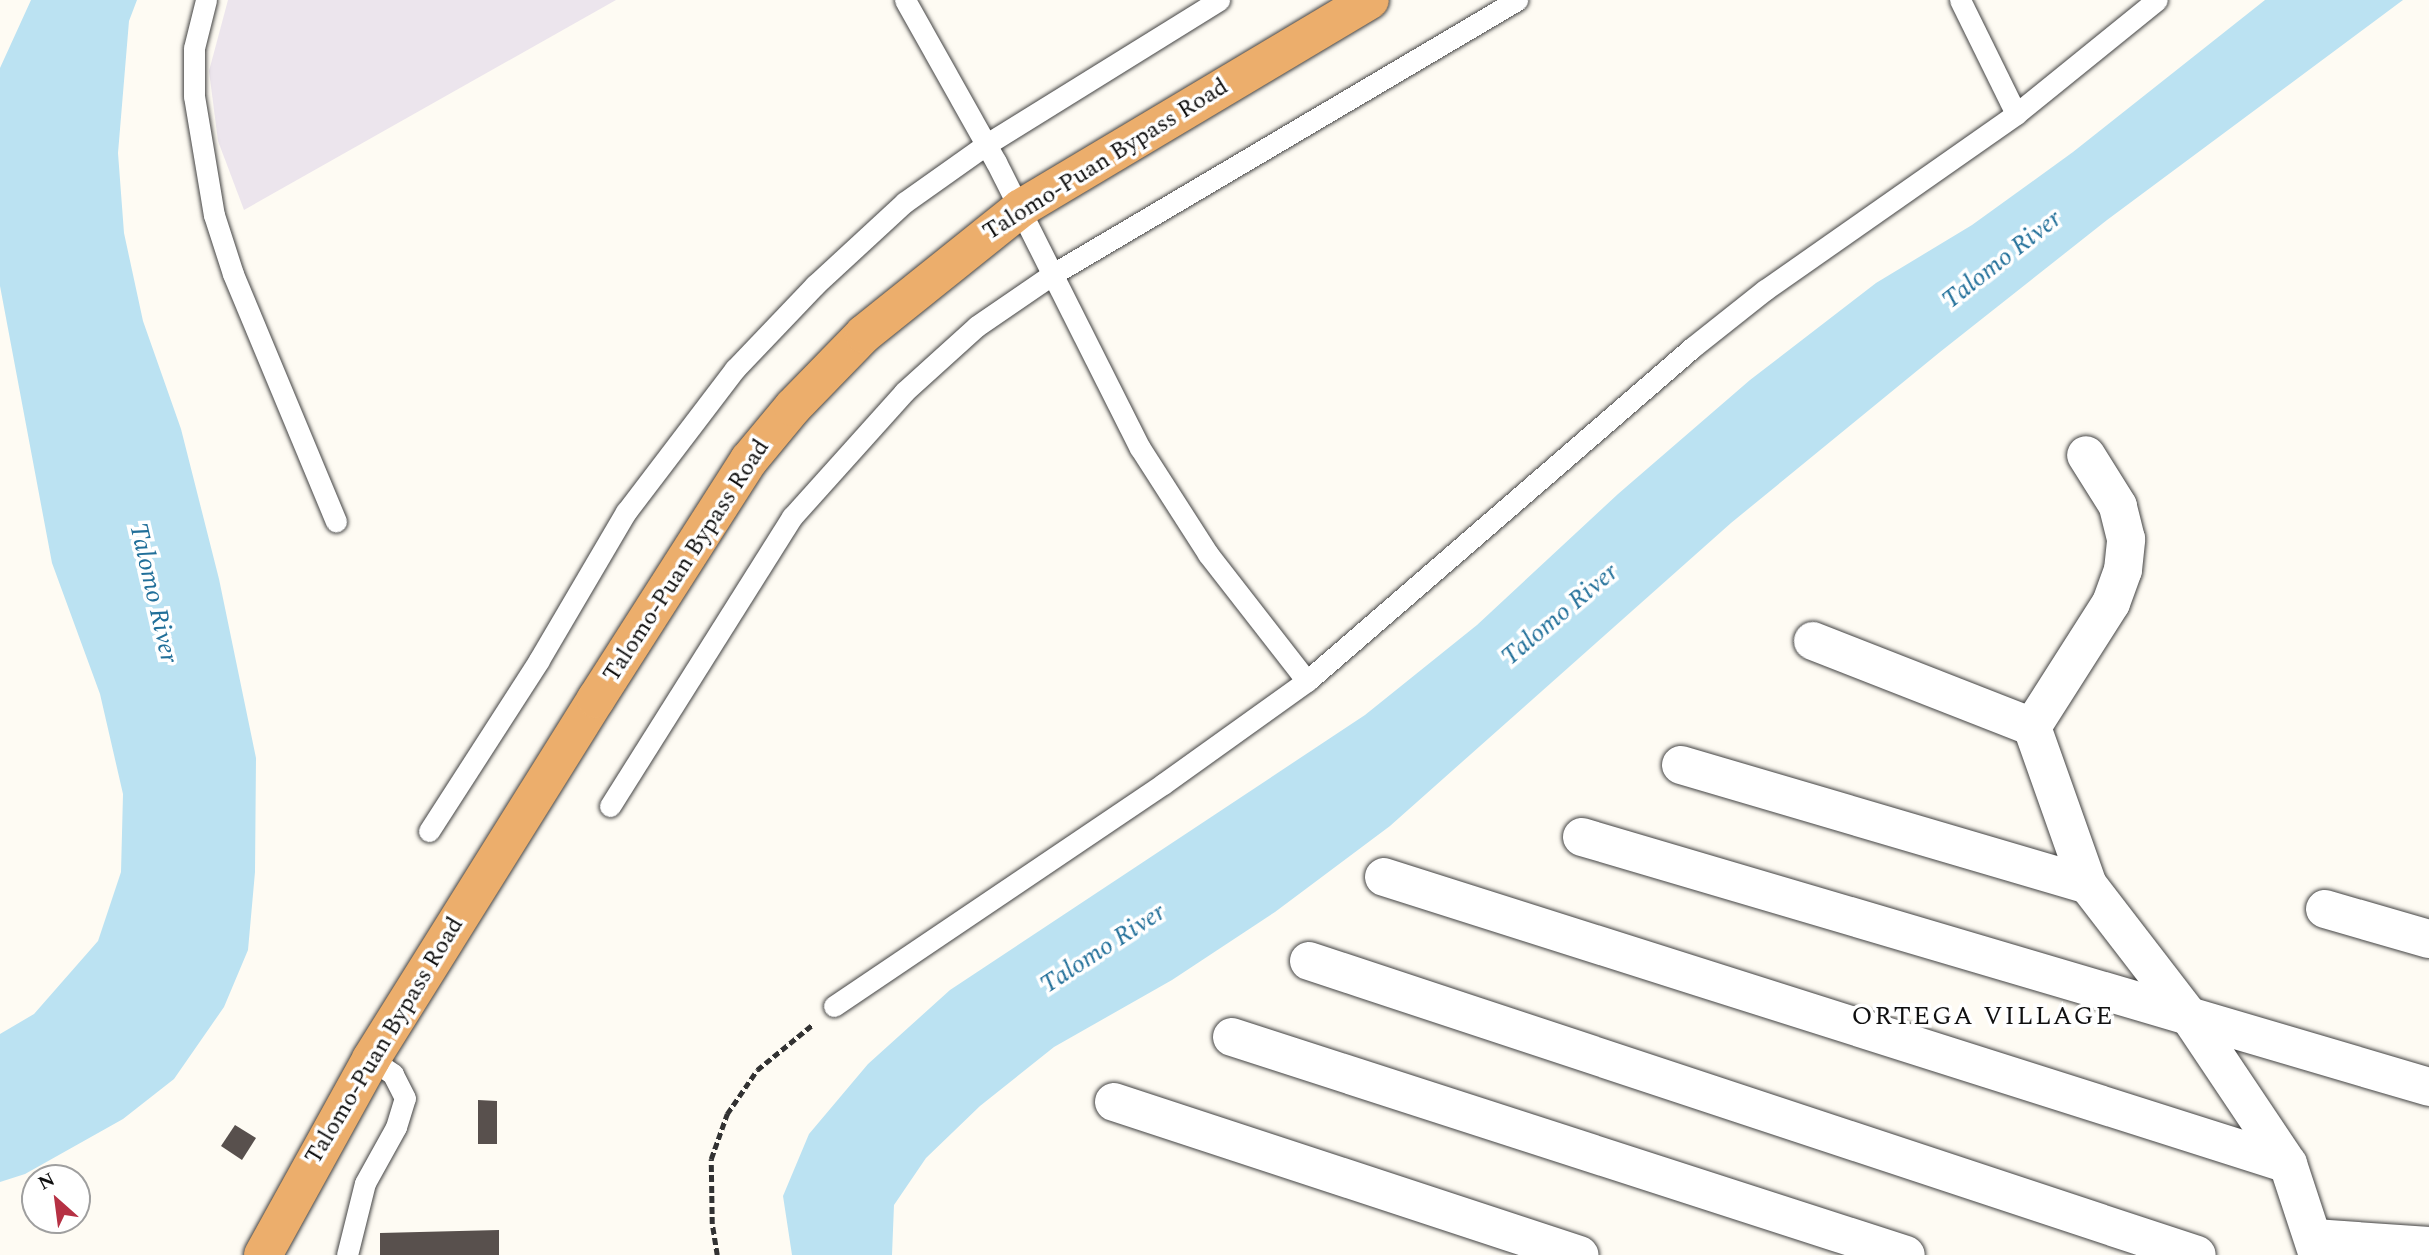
<!DOCTYPE html>
<style>
body{margin:0}
#map{position:relative;width:2429px;height:1255px;overflow:hidden;background:#fefbf3;font-family:Spectral,serif}
div>[style]{position:absolute}
[style*='--x']{left:calc(var(--x)*1px);top:calc(var(--y)*1px);width:calc(var(--w)*1px);rotate:calc(var(--a)*1deg)}
.industrial>*{inset:0;background:#ece5ed}
.water>*{inset:0;background:#bbe2f2}
.building>*{inset:0;background:#58504d}
.path>*{height:4.5px;margin-top:-2.25px;transform-origin:0;background:repeating-linear-gradient(90deg,#323232 0 7px,transparent 0 10.5px)}
.roads{filter:drop-shadow(0 0 2px #434343) drop-shadow(0 0 2px #434343)}
.service>*{height:21px;margin:-10.5px;padding:0 10.5px;transform-origin:10.5px;border-radius:10.5px;background:#fff}
.minor>*{height:38px;margin:-19px;padding:0 19px;transform-origin:19px;border-radius:19px;background:#fff}
.trunk>*{height:38px;margin:-19px;padding:0 19px;transform-origin:19px;border-radius:19px;background:#ecae6c}
span{translate:-50% -50%;white-space:nowrap;text-align:center;line-height:1.15;-webkit-text-stroke:7px #fff;paint-order:stroke}
.street-label{font-size:24px;color:#101010}
.water-label{font-size:26px;color:#216f99;font-style:italic}
.neighbourhood-label{font-size:26px;color:#101010;letter-spacing:2px}
.north{position:absolute;left:21px;top:1164px;width:70px;height:70px;box-sizing:border-box;background:#fff;border:2px solid #9f9f9f;border-radius:50%;rotate:332deg;font-size:19px;font-weight:700;line-height:28px;text-align:center;color:#101010}
.north::after{content:'';display:block;margin:auto;width:24px;height:32px;background:#b63144;clip-path:polygon(50% 0,100% 100%,50% 72%,0 100%)}
</style>
<div id="map">
<div class="industrial">
<div style="clip-path:polygon(228px 0,616px 0,244px 210px,218px 141px,209px 71px)"></div>
</div>
<div class="water">
<div style="clip-path:polygon(31px 0,137px 0,129px 21px,118px 153px,124px 233px,143px 321px,181px 429px,219px 579px,256px 758px,255px 872px,248px 950px,224px 1007px,174px 1079px,123px 1119px,25px 1174px,0 1182px,0 1034px,34px 1014px,98px 941px,121px 872px,123px 794px,100px 694px,52px 563px,0 286px,0 68px)"></div>
<div style="clip-path:polygon(2265px 0,2403px 0,2107px 220px,1940px 352px,1731px 523px,1390px 826px,1275px 912px,1172px 980px,1054px 1047px,980px 1106px,926px 1158px,894px 1205px,892px 1255px,792px 1255px,783px 1196px,809px 1134px,868px 1064px,950px 990px,1365px 715px,1477px 625px,1618px 494px,1750px 380px,1876px 283px,1972px 225px,2073px 152px)"></div>
</div>
<div class="building">
<div style="clip-path:polygon(478px 1100px,497px 1101px,497px 1144px,478px 1144px)"></div>
<div style="clip-path:polygon(235px 1125px,256px 1138px,242px 1160px,221px 1146px)"></div>
<div style="clip-path:polygon(499px 1230px,499px 1255px,380px 1255px,380px 1233px)"></div>
</div>
<div class="path">
<div style="--x:717;--y:1255;--w:31;--a:-99"></div>
<div style="--x:712;--y:1224;--w:65;--a:-90.9"></div>
<div style="--x:711;--y:1159;--w:48;--a:-70.4"></div>
<div style="--x:727;--y:1114;--w:53;--a:-55.7"></div>
<div style="--x:757;--y:1070;--w:71;--a:-39.3"></div>
</div>
<div class="roads">
<div class="service">
<div style="--x:206;--y:0;--w:49;--a:104"></div>
<div style="--x:194;--y:48;--w:48;--a:90"></div>
<div style="--x:194;--y:96;--w:121;--a:80.5"></div>
<div style="--x:214;--y:215;--w:62;--a:72.1"></div>
<div style="--x:233;--y:274;--w:268;--a:67.4"></div>
<div style="--x:905;--y:0;--w:186;--a:60.7"></div>
<div style="--x:996;--y:162;--w:320;--a:63.3"></div>
<div style="--x:1140;--y:448;--w:126;--a:57.3"></div>
<div style="--x:1208;--y:554;--w:161;--a:52.1"></div>
<div style="--x:1960;--y:0;--w:127;--a:63.8"></div>
<div style="--x:610;--y:806;--w:342;--a:-57.8"></div>
<div style="--x:792;--y:517;--w:168;--a:-48.1"></div>
<div style="--x:904;--y:392;--w:98;--a:-42.1"></div>
<div style="--x:977;--y:326;--w:92;--a:-34.4"></div>
<div style="--x:1053;--y:274;--w:539;--a:-30.56"></div>
<div style="--x:429;--y:831;--w:203;--a:-57.2"></div>
<div style="--x:539;--y:660;--w:172;--a:-59.6"></div>
<div style="--x:626;--y:512;--w:180;--a:-52.7"></div>
<div style="--x:735;--y:369;--w:116;--a:-46.4"></div>
<div style="--x:815;--y:285;--w:122;--a:-42.7"></div>
<div style="--x:905;--y:202;--w:100;--a:-35.3"></div>
<div style="--x:987;--y:144;--w:273;--a:-31.8"></div>
<div style="--x:834;--y:1006;--w:397;--a:-34"></div>
<div style="--x:1163;--y:784;--w:177;--a:-35.6"></div>
<div style="--x:1307;--y:681;--w:510;--a:-40.87"></div>
<div style="--x:1693;--y:347;--w:92;--a:-38.4"></div>
<div style="--x:1765;--y:290;--w:307;--a:-35"></div>
<div style="--x:2016;--y:114;--w:181;--a:-39"></div>
<div style="--x:347;--y:1255;--w:74;--a:-76"></div>
<div style="--x:365;--y:1183;--w:64;--a:-61"></div>
<div style="--x:396;--y:1127;--w:30;--a:-73"></div>
<div style="--x:405;--y:1098;--w:27;--a:-117"></div>
<div style="--x:393;--y:1074;--w:27;--a:-146"></div>
</div>
<div class="minor">
<div style="--x:1813;--y:641;--w:235;--a:21.4"></div>
<div style="--x:2032;--y:727;--w:168;--a:70.5"></div>
<div style="--x:2088;--y:885;--w:165;--a:52.4"></div>
<div style="--x:2189;--y:1016;--w:178;--a:56.2"></div>
<div style="--x:2288;--y:1164;--w:96;--a:71.8"></div>
<div style="--x:2032;--y:727;--w:147;--a:-57.5"></div>
<div style="--x:2111;--y:603;--w:35;--a:-70"></div>
<div style="--x:2123;--y:570;--w:31;--a:-84"></div>
<div style="--x:2126;--y:539;--w:34;--a:-104"></div>
<div style="--x:2118;--y:506;--w:60;--a:-122.1"></div>
<div style="--x:1681;--y:765;--w:424;--a:16.4"></div>
<div style="--x:1582;--y:837;--w:883;--a:16.44"></div>
<div style="--x:1384;--y:877;--w:948;--a:17.61"></div>
<div style="--x:2325;--y:909;--w:108;--a:16.1"></div>
<div style="--x:1309;--y:961;--w:935;--a:18.32"></div>
<div style="--x:1232;--y:1037;--w:708;--a:17.92"></div>
<div style="--x:1114;--y:1102;--w:490;--a:18.2"></div>
<div style="--x:2314;--y:1238;--w:115;--a:4"></div>
</div>
<div class="trunk">
<div style="--x:263;--y:1255;--w:224;--a:-61.1"></div>
<div style="--x:371;--y:1059;--w:425;--a:-58"></div>
<div style="--x:596;--y:699;--w:284;--a:-57.4"></div>
<div style="--x:749;--y:460;--w:69;--a:-50.3"></div>
<div style="--x:793;--y:407;--w:102;--a:-45.8"></div>
<div style="--x:864;--y:334;--w:201;--a:-38.7"></div>
<div style="--x:1021;--y:208;--w:406;--a:-30.8"></div>
</div>
</div>
<div class="street-label">
<span style="left:1106px;top:160px;rotate:-32deg">Talomo-Puan Bypass Road</span>
<span style="left:687px;top:561px;rotate:-57deg">Talomo-Puan Bypass Road</span>
<span style="left:385px;top:1041px;rotate:-59deg">Talomo-Puan Bypass Road</span>
</div>
<div class="water-label">
<span style="left:2002px;top:260px;rotate:-38deg">Talomo River</span>
<span style="left:153px;top:593px;rotate:77deg">Talomo River</span>
<span style="left:1560px;top:615px;rotate:-40deg">Talomo River</span>
<span style="left:1103px;top:949px;rotate:-33deg">Talomo River</span>
</div>
<div class="neighbourhood-label">
<span style="left:1983px;top:1017px">ORTEGA VILLAGE</span>
</div>
<div class="north">N</div>
</div>
